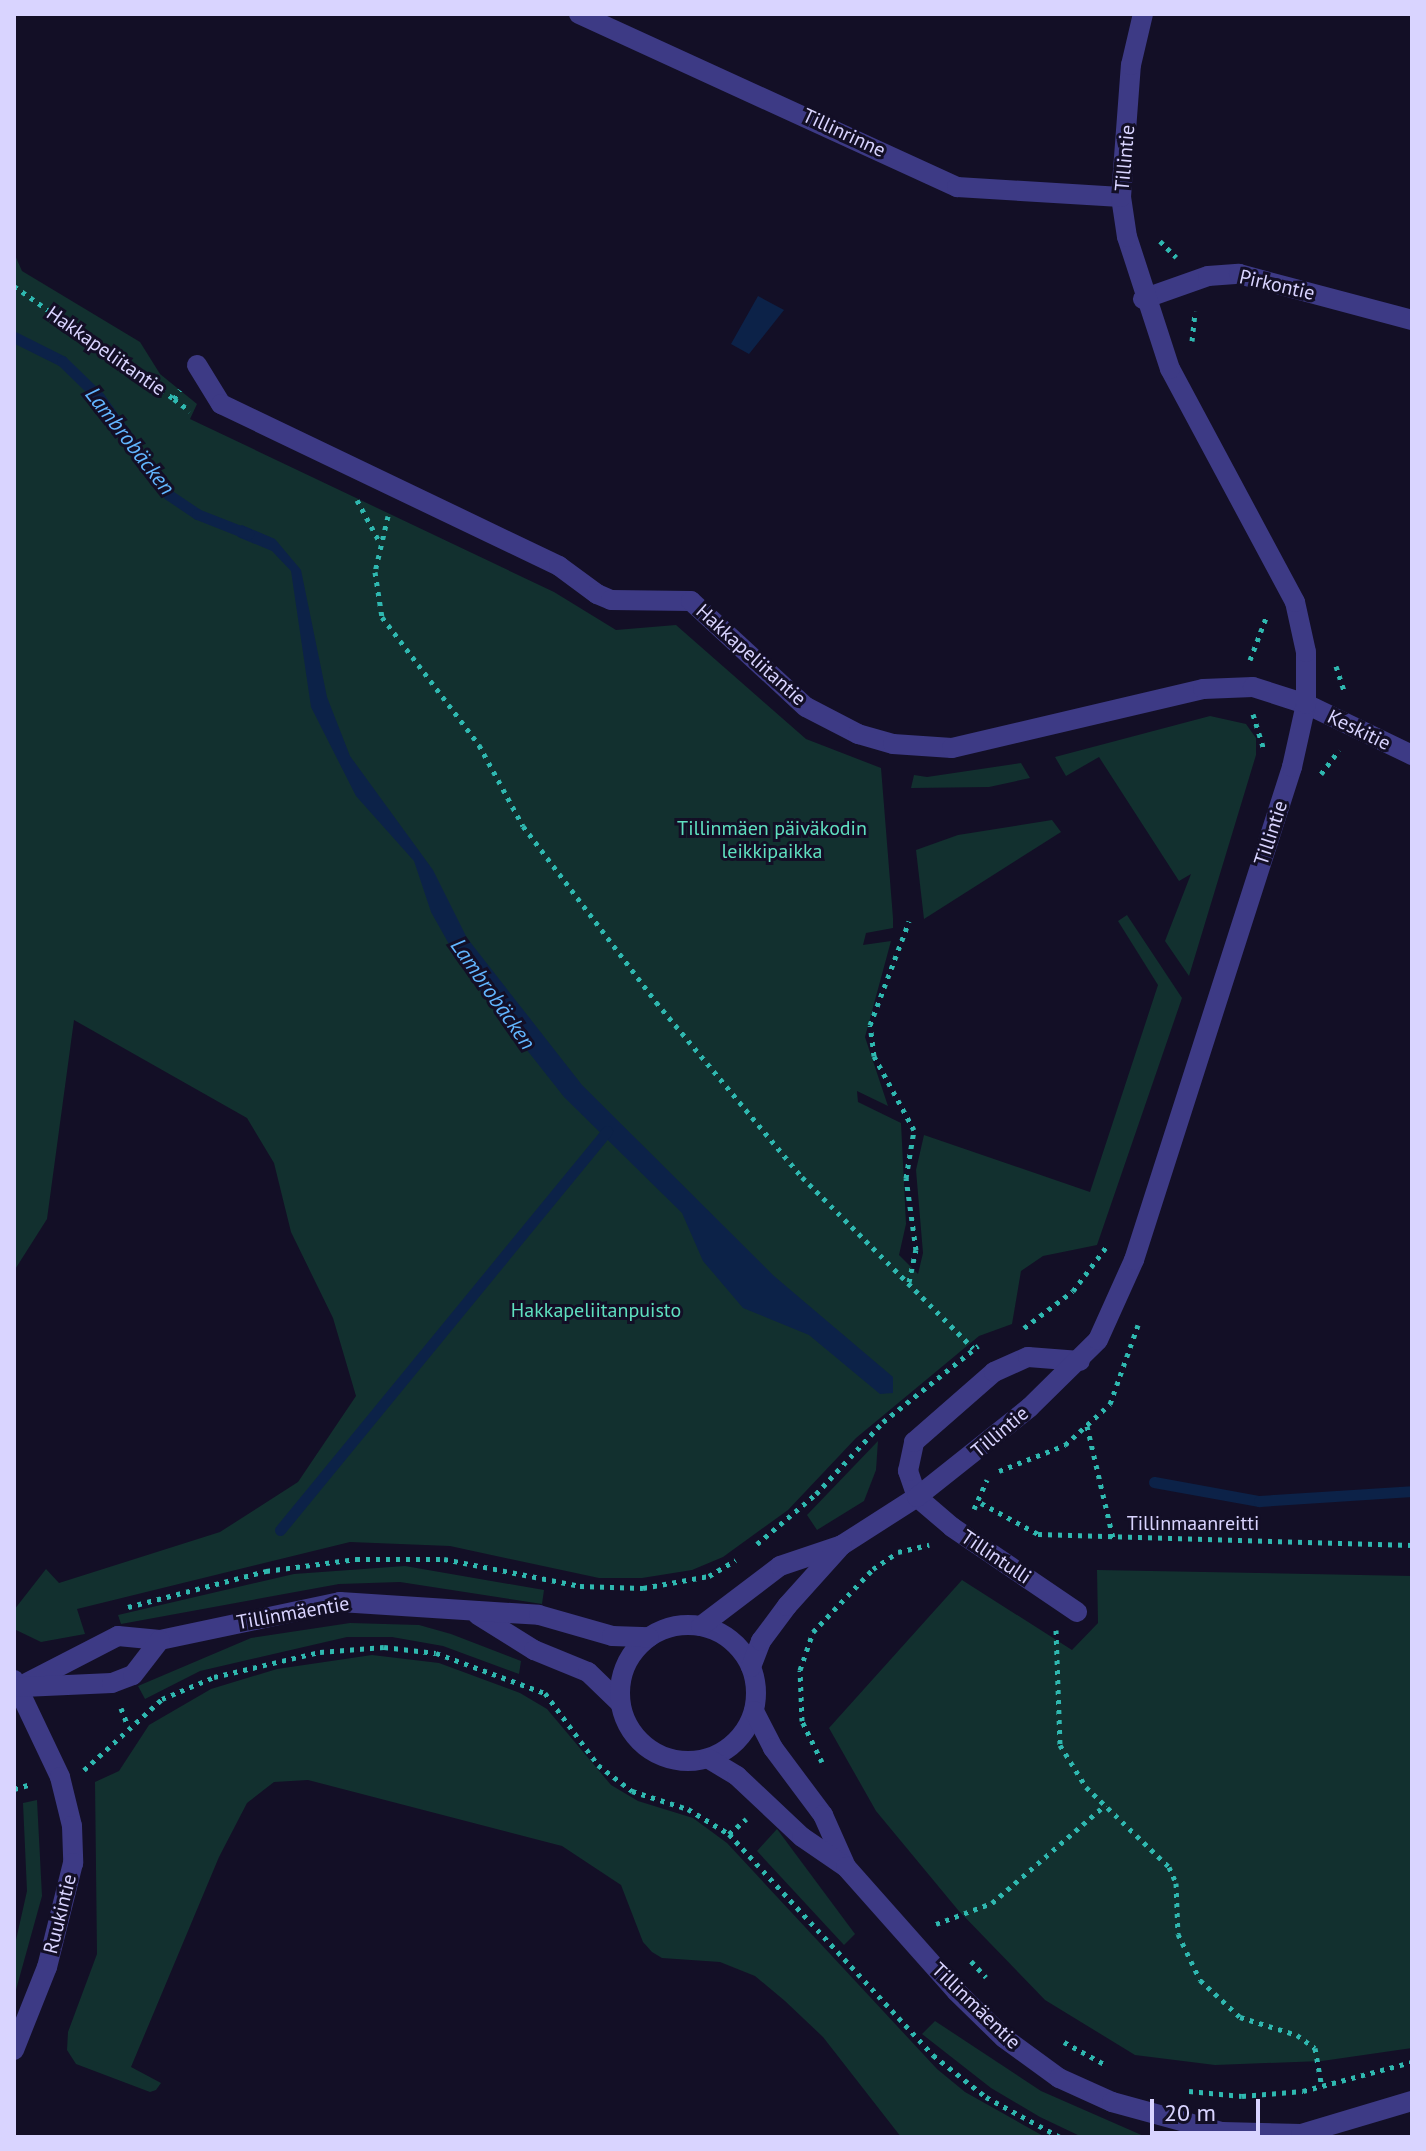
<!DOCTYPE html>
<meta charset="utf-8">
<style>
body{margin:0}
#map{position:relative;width:1426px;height:2151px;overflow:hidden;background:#130f26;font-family:"PT Sans",sans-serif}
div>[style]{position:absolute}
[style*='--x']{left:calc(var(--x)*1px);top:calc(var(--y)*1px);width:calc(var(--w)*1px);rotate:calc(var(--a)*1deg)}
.green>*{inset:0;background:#12302f}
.water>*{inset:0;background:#0c2248}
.stream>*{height:11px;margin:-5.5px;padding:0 5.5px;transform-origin:5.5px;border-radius:5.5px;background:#0c2248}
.path>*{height:5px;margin-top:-2.5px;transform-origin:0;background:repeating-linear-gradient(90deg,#2fb8b0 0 4px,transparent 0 10px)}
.minor>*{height:20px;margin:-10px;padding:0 10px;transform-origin:10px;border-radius:10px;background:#3d3a85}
.minor>.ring{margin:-10px;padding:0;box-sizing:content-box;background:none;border:20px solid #3d3a85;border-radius:50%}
span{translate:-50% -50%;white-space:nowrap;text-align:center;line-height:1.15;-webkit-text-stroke:6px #130f26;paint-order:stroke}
.street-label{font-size:20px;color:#d9d4ff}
.park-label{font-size:20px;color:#5fe0c0}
.water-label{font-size:22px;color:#62b6ff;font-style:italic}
.frame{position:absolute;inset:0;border:16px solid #d9d4ff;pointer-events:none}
.scale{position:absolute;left:1150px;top:2099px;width:110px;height:36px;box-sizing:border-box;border:4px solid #d9d4ff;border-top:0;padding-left:10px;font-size:24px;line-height:28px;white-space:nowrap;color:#d9d4ff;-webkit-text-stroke:6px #130f26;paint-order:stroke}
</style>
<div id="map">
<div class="green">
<div style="clip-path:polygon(14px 253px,22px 271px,140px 342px,160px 374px,197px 404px,190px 419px,554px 592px,616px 630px,676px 625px,806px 739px,881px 768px,893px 918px,893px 928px,866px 933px,863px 945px,891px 941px,865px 1037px,888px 1106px,857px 1091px,858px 1102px,901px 1123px,906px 1224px,899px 1255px,918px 1274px,923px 1253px,916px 1170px,924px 1135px,1090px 1192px,1158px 985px,1118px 921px,1127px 915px,1182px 998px,1097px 1245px,1043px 1256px,1021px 1271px,1012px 1324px,979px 1336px,856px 1438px,788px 1510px,723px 1557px,692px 1570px,642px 1578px,599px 1578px,450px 1546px,350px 1542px,77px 1609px,85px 1634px,41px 1642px,14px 1629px,14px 1610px,46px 1569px,59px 1583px,220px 1532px,298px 1482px,356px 1396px,333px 1318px,291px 1232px,274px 1163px,247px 1118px,74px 1020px,47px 1219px,14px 1271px)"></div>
<div style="clip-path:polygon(1210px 716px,1246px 724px,1256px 738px,1256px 755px,1189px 976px,1165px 941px,1191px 874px,1179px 881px,1099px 757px,1066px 776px,1055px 757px)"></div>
<div style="clip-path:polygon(1021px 763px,1030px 778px,989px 787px,911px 788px,914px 775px,927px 777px)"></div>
<div style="clip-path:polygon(1052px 820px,1061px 832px,924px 919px,916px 850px,958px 835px)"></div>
<div style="clip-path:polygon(878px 1441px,876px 1470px,864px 1501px,817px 1530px,807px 1515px)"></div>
<div style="clip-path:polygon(405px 1566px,544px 1590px,542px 1604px,400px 1582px,339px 1584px,121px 1624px,118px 1615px,294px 1574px)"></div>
<div style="clip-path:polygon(1097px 1570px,1412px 1576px,1412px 2048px,1322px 2061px,1215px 2065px,1135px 2055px,1045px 2000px,958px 1910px,876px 1811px,829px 1728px,962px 1580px,1072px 1650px,1098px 1623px)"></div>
<div style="clip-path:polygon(350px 1623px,419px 1625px,451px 1634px,521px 1661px,519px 1674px,443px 1646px,392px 1637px,347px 1637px,200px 1671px,145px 1699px,138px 1686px,251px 1638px)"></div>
<div style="clip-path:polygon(372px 1655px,439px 1663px,520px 1693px,547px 1709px,611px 1785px,638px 1801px,693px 1818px,727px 1843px,937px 2069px,965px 2092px,1045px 2137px,901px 2137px,823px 2037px,785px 2001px,755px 1976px,720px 1962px,662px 1958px,652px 1952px,643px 1942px,621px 1885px,562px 1846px,308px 1780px,274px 1782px,247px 1803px,219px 1857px,131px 2067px,161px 2083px,156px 2090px,150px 2092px,76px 2064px,67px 2050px,68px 2032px,97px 1954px,95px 1782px,119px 1771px,149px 1725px,211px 1689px,277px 1669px)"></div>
<div style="clip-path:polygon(37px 1800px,42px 1896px,14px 1997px,14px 1949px,27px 1891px,23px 1803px)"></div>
<div style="clip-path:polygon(777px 1829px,855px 1934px,844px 1945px,757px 1851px)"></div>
<div style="clip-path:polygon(935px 2021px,1041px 2091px,1146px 2137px,1082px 2137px,1040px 2117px,991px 2088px,922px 2034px)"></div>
</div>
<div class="water">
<div style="clip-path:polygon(758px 296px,784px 310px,749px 354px,731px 344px)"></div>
<div style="clip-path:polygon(242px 525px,275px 539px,301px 570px,327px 697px,350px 756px,433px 870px,467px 938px,582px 1085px,774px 1276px,893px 1377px,893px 1393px,880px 1394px,809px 1335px,743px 1308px,703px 1261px,682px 1213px,564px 1097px,463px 969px,431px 912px,414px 861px,356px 796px,311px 707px,291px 571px,272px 551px,238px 537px,235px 529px)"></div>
</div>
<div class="stream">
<div style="--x:14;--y:337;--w:54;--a:26.6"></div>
<div style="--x:62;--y:361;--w:52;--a:44.2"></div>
<div style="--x:99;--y:397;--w:120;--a:54.5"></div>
<div style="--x:169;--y:495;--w:34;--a:34"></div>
<div style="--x:197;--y:514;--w:55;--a:21.4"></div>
<div style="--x:1154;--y:1482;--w:107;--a:10.3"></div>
<div style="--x:1259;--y:1501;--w:153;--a:-3.7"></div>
<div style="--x:280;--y:1530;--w:516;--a:-50.66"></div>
</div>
<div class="path">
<div style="--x:1160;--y:241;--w:23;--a:45"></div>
<div style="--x:14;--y:286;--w:196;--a:35.2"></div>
<div style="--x:174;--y:399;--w:11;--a:-56"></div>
<div style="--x:1192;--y:341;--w:30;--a:-84"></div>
<div style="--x:174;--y:399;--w:20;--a:37"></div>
<div style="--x:357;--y:500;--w:47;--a:61.8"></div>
<div style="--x:388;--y:516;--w:57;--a:103.1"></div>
<div style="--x:375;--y:572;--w:46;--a:81.2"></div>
<div style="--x:382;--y:617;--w:161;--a:52.8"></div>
<div style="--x:479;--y:745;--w:92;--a:61.5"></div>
<div style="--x:523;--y:826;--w:221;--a:52.9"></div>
<div style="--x:656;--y:1002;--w:228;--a:50.2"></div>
<div style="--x:802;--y:1177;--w:242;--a:45"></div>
<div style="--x:1250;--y:660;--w:48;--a:-69.3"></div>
<div style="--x:1336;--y:666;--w:25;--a:72"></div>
<div style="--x:1253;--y:714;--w:37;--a:73"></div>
<div style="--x:1321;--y:774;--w:30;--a:-53"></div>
<div style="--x:909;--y:1282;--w:33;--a:-78"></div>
<div style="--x:916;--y:1250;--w:73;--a:-97.9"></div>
<div style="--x:906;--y:1178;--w:49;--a:-80.5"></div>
<div style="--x:914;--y:1130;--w:84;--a:-118.4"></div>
<div style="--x:874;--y:1056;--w:31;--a:-97"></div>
<div style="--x:870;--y:1025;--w:111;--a:-69.4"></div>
<div style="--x:1024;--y:1328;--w:61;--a:-37.1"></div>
<div style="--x:1073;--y:1291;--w:56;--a:-52.9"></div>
<div style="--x:1087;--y:1426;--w:115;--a:76.9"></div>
<div style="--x:999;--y:1471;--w:71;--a:-21.5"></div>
<div style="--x:1065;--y:1445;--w:61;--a:-42.3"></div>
<div style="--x:1110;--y:1404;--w:84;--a:-70.5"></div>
<div style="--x:981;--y:1503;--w:65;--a:28.5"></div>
<div style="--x:1038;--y:1534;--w:374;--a:1.7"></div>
<div style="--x:974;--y:1509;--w:32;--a:-66"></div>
<div style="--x:757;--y:1544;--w:77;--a:-40.3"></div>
<div style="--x:816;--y:1494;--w:98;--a:-47.1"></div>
<div style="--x:883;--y:1422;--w:122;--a:-38.7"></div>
<div style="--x:128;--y:1607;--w:143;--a:-14.6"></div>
<div style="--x:266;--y:1571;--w:91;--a:-7.6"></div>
<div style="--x:356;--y:1559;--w:88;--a:0"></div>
<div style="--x:444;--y:1559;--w:139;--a:11.2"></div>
<div style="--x:580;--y:1586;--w:63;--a:1.8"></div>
<div style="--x:643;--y:1588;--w:67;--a:-10.3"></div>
<div style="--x:709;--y:1576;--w:31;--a:-31"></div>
<div style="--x:1056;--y:1630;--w:115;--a:88"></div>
<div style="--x:1060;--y:1745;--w:49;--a:58.2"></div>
<div style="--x:1086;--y:1787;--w:115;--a:43.9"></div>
<div style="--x:1169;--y:1867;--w:17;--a:66"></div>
<div style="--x:1176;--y:1883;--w:51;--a:87.8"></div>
<div style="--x:1178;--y:1934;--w:51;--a:64.4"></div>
<div style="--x:1200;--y:1980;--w:54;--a:42.8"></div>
<div style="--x:1240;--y:2017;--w:60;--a:17.5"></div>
<div style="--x:1297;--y:2035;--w:22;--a:36"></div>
<div style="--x:1315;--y:2048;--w:40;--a:80"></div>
<div style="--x:121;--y:1708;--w:19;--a:69"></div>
<div style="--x:822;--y:1762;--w:46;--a:-116"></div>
<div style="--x:802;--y:1721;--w:51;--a:-92.2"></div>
<div style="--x:800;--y:1670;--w:40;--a:-71.1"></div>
<div style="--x:813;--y:1632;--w:87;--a:-46.4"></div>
<div style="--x:873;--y:1569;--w:30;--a:-34"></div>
<div style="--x:898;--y:1552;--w:32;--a:-13"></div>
<div style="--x:84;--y:1770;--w:105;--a:-42.3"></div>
<div style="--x:162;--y:1699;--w:56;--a:-22.9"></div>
<div style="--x:214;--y:1677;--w:109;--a:-13.3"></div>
<div style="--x:320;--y:1652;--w:64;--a:-4.5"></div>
<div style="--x:384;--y:1647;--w:52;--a:6.6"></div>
<div style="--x:436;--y:1653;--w:116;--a:20.2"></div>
<div style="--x:545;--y:1693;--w:89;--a:53.6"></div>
<div style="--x:598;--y:1765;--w:43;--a:37.4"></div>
<div style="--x:632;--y:1791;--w:59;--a:17.8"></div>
<div style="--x:688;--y:1809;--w:48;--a:31.4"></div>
<div style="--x:729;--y:1834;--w:301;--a:47.3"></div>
<div style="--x:933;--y:2055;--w:68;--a:38.4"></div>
<div style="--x:986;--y:2097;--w:84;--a:28.4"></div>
<div style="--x:14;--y:1789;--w:19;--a:-16"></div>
<div style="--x:729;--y:1834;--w:23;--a:-41"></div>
<div style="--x:936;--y:1924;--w:60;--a:-20.6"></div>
<div style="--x:992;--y:1903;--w:150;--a:-40.9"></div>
<div style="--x:971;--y:1961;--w:22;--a:47"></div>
<div style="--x:1064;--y:2042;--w:46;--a:28.8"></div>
<div style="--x:1189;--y:2091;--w:53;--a:5.4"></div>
<div style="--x:1242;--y:2096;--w:61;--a:-4.7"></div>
<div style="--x:1303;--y:2091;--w:113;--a:-14.9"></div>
</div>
<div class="minor">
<div style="--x:579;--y:14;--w:416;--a:24.6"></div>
<div style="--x:957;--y:187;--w:164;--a:3.5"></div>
<div style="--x:1143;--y:299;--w:69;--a:-19.5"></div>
<div style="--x:1208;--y:276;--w:31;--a:-4"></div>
<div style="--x:1239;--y:274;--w:179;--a:14.9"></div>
<div style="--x:197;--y:365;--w:46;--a:58.4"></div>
<div style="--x:221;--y:404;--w:375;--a:25.6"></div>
<div style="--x:559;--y:566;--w:47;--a:36.4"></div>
<div style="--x:597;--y:594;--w:15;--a:23"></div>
<div style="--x:611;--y:600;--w:80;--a:0.7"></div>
<div style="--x:691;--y:601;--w:156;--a:42.7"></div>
<div style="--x:806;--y:707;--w:59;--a:27.4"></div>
<div style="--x:858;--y:734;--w:36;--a:16"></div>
<div style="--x:893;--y:744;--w:59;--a:3.9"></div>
<div style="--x:952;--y:748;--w:258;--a:-13.2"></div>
<div style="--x:1203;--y:689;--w:50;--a:-2.3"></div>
<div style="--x:1253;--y:687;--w:56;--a:17.8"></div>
<div style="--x:1306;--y:704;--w:118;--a:25.7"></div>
<div style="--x:1077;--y:1612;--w:151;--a:-145.8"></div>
<div style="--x:952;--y:1527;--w:46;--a:-139.4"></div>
<div style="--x:917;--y:1497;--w:28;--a:-109"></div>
<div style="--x:908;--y:1471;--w:30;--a:-78"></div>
<div style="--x:914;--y:1442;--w:106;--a:-41.2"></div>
<div style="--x:994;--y:1372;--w:37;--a:-24"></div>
<div style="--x:1028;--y:1357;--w:52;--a:4.4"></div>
<div style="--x:478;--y:1615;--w:66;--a:32"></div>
<div style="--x:534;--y:1650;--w:58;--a:22.2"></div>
<div style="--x:588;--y:1672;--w:43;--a:44.1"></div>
<div class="ring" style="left:620px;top:1625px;width:116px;height:116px"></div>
<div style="--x:701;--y:1626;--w:99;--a:-37.2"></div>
<div style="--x:780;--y:1566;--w:65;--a:-18.7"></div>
<div style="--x:842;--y:1545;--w:89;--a:-32.6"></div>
<div style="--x:917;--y:1497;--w:144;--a:-38.5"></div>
<div style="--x:1030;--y:1407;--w:95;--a:-44.6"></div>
<div style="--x:1098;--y:1340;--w:88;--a:-65.8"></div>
<div style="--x:1134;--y:1260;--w:518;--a:-72.23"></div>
<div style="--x:1292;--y:767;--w:65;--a:-77.5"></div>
<div style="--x:1306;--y:704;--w:52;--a:-90"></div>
<div style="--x:1306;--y:652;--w:51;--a:-102.4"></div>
<div style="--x:1295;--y:602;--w:264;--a:-118.2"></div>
<div style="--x:1170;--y:369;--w:139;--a:-108"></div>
<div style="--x:1127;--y:237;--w:40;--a:-98.5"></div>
<div style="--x:1121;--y:197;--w:132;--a:-85.7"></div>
<div style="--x:1131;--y:65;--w:52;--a:-76.8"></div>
<div style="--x:751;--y:1667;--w:28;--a:-69"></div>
<div style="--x:761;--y:1641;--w:44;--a:-53.4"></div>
<div style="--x:787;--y:1606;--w:82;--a:-48"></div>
<div style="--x:14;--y:1680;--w:107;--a:64.6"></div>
<div style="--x:60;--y:1777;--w:50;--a:76.2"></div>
<div style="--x:72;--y:1826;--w:37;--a:88"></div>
<div style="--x:73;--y:1863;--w:107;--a:104"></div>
<div style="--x:47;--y:1967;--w:89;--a:111.7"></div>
<div style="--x:19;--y:1687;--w:111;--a:-27.3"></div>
<div style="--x:118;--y:1636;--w:42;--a:5.4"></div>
<div style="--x:160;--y:1640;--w:184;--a:-11.9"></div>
<div style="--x:340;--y:1602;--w:199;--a:3.7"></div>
<div style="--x:539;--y:1615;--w:76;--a:16"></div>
<div style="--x:612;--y:1636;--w:37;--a:2"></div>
<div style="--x:23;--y:1687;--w:89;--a:-2.6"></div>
<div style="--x:112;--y:1683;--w:22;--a:-21"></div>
<div style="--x:133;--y:1675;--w:44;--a:-52.4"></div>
<div style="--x:754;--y:1711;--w:42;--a:62.8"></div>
<div style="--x:773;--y:1748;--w:84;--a:53.3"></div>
<div style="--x:823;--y:1815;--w:57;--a:66.1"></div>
<div style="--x:709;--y:1759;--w:33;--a:31"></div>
<div style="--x:737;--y:1776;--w:89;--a:43.2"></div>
<div style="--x:802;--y:1837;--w:53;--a:34.3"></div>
<div style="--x:846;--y:1867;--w:166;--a:48.4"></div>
<div style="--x:956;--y:1991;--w:67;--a:44.4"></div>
<div style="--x:1004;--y:2038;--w:68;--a:36"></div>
<div style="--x:1059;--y:2078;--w:58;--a:24.4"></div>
<div style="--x:1112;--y:2102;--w:114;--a:15.3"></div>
<div style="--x:1222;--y:2132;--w:79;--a:1.5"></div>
<div style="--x:1301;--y:2134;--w:116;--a:-16.6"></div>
</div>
<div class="street-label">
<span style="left:844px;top:133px;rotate:25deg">Tillinrinne</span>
<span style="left:1125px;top:158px;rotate:-85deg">Tillintie</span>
<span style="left:1277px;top:285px;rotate:13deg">Pirkontie</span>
<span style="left:106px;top:351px;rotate:35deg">Hakkapeliitantie</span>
<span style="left:751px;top:655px;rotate:42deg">Hakkapeliitantie</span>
<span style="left:1359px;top:730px;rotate:26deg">Keskitie</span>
<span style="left:1271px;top:833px;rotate:-72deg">Tillintie</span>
<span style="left:1000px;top:1432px;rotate:-40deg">Tillintie</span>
<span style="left:1193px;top:1523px">Tillinmaanreitti</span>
<span style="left:996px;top:1557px;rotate:34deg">Tillintulli</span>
<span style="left:293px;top:1613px;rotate:-10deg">Tillinmäentie</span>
<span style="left:60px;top:1914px;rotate:-76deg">Ruukintie</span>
<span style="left:976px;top:2006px;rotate:44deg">Tillinmäentie</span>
</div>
<div class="park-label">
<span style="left:772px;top:840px">Tillinmäen päiväkodin<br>leikkipaikka</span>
<span style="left:596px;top:1310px">Hakkapeliitanpuisto</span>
</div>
<div class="water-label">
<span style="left:130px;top:441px;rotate:52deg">Lambrobäcken</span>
<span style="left:493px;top:994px;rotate:55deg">Lambrobäcken</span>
</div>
<div class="frame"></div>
<div class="scale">20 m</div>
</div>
